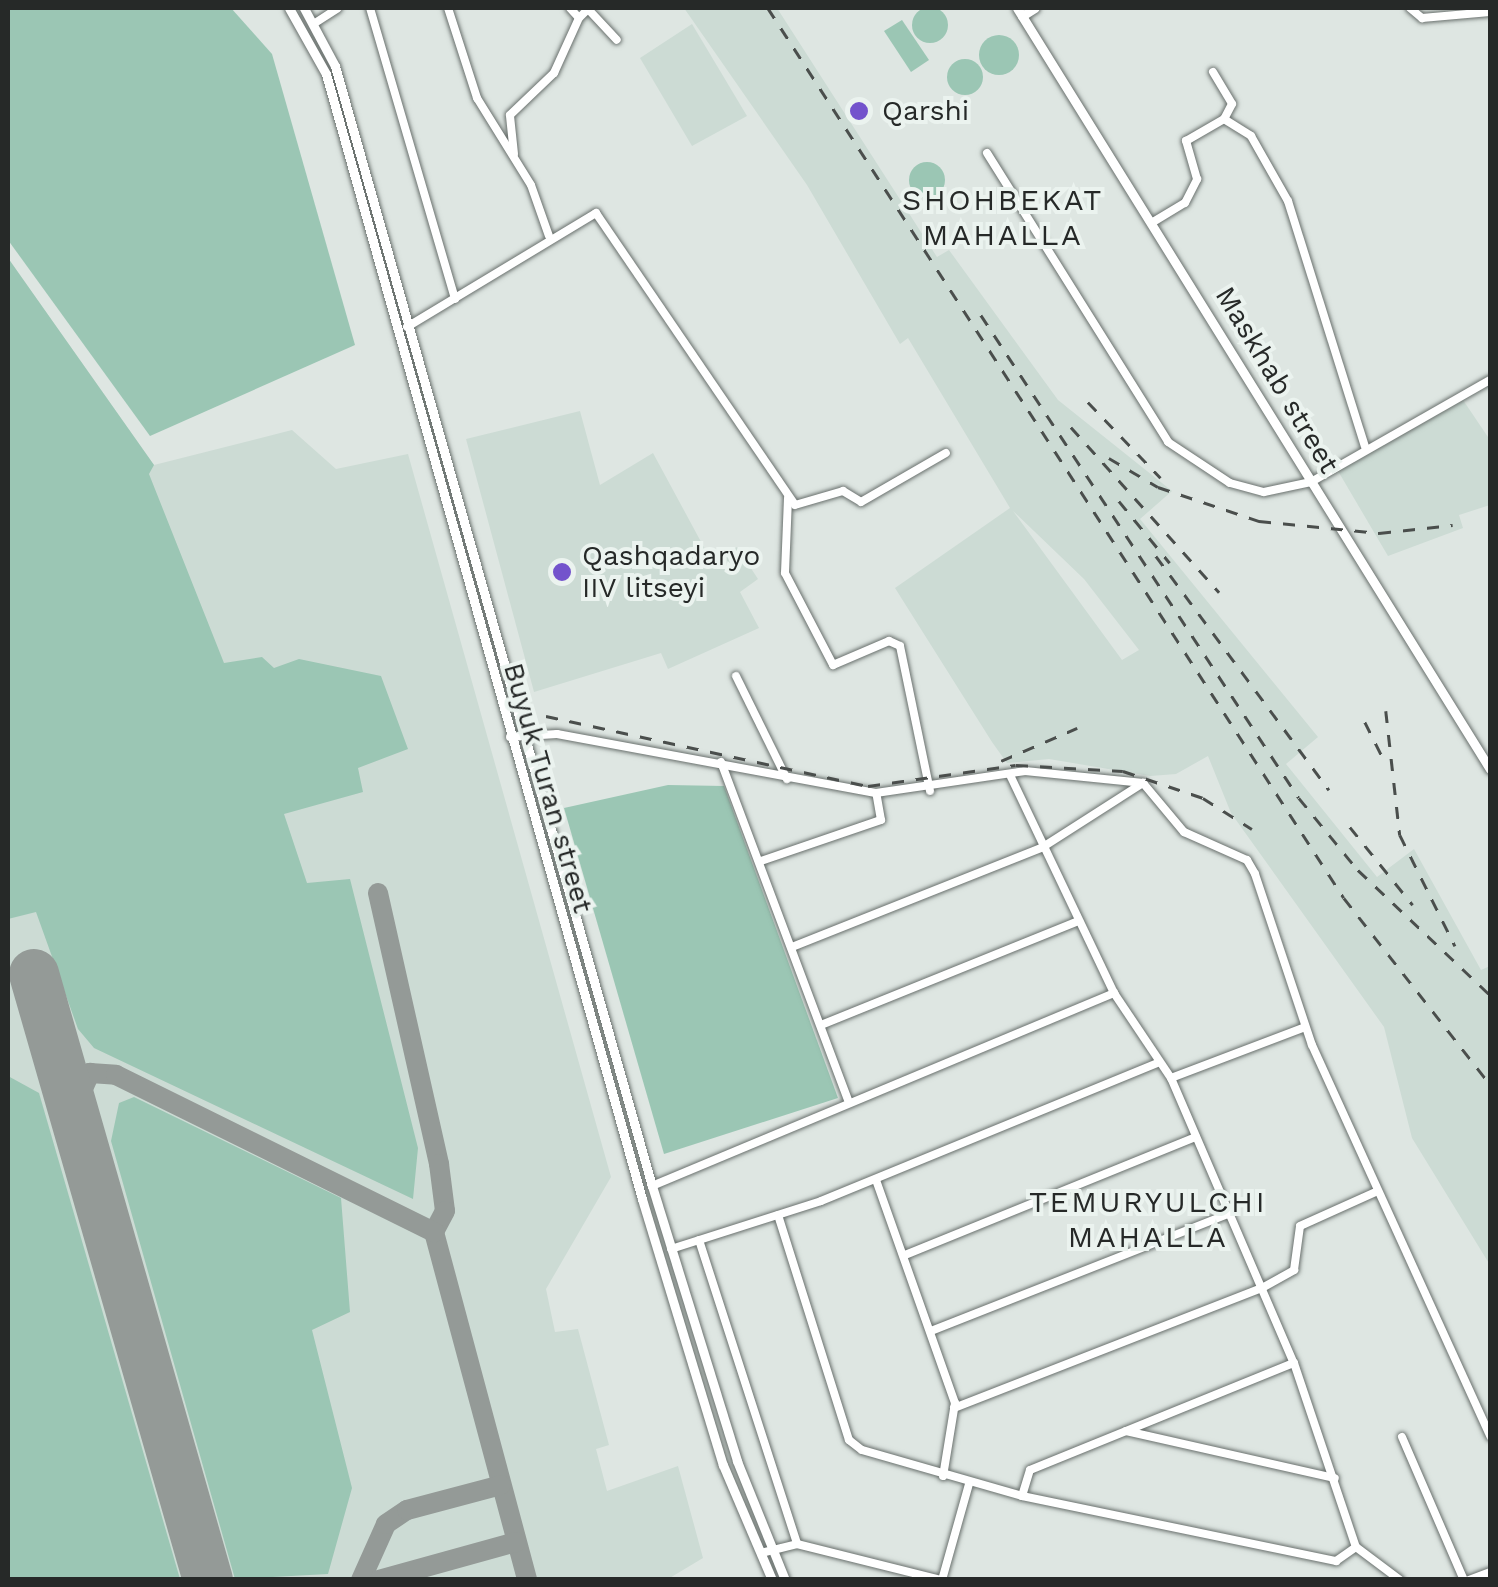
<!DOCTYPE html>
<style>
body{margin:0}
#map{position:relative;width:1498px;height:1587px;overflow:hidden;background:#dee6e2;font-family:"Work Sans",sans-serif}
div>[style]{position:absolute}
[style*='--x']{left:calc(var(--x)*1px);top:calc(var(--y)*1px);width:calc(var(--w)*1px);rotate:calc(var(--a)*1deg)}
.built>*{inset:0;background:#ccdbd4}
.green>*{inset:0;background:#9bc6b4}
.round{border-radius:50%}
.taxiway>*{height:20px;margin:-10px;padding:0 10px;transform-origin:10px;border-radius:10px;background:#949a97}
.runway>*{height:50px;margin:-25px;padding:0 25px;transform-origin:25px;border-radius:25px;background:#949a97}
.roads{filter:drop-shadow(0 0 2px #69706d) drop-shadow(0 0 2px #69706d)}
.minor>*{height:8px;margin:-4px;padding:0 4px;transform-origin:4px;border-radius:4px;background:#fff}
.major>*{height:9px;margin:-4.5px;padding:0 4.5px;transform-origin:4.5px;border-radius:4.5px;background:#fff}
.rail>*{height:2.5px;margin-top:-1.25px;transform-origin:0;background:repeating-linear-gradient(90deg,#4a4e4c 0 12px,transparent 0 24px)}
.dots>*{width:28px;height:28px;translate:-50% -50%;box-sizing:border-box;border:5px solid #ebf3ef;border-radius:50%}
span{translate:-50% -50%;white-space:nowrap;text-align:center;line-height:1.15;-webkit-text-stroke:8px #ebf3ef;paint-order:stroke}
.poi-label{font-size:28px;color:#262928}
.left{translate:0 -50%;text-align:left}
.street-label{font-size:28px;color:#262928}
.neighbourhood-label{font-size:30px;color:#262928;letter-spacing:2.5px}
.frame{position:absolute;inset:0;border:10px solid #262928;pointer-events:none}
</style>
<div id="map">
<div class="built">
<div style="clip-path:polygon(evenodd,684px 8px,777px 8px,937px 257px,949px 250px,1058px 400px,1172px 491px,1140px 519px,1318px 737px,1286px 764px,1377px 877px,1414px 849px,1481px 970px,1490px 966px,1490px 1265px,1412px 1138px,1384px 1027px,1231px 813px,1208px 756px,1176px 774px,1150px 776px,1049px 759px,1007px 763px,992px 742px,895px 588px,1010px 508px,908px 338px,900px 344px,807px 185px,684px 8px,1013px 511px,1084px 579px,1139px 650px,1122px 660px,1013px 511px)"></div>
<div style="clip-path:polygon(692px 24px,747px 116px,692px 146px,640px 58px)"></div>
<div style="clip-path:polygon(8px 258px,154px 465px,292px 430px,336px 469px,408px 454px,611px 1177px,546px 1289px,555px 1332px,578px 1329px,609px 1445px,596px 1449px,607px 1491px,678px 1466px,703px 1558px,668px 1579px,8px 1579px)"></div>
<div style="clip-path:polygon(1463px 400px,1490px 440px,1490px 505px,1459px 515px,1463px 528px,1388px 556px,1338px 471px)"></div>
<div style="clip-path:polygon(580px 411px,600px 485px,653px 453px,713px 564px,737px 547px,758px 579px,740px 592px,759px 628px,668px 669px,661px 653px,534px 692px,466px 439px)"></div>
</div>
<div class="green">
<div class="round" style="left:912px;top:7px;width:36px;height:36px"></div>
<div style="clip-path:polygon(8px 8px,231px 8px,272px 54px,355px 345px,150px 436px,8px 240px)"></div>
<div style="clip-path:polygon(902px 20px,929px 60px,911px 72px,884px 31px)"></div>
<div class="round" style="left:979px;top:35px;width:40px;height:40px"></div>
<div class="round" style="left:947px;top:59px;width:36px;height:36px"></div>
<div class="round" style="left:909px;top:162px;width:36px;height:36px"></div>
<div style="clip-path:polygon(8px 258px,154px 465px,149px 474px,224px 663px,262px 657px,274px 668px,299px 659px,381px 676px,408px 749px,358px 768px,363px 792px,284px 814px,307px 883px,350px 879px,418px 1148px,413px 1199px,94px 1048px,78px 1029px,36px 912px,8px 919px)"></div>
<div style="clip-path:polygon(668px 785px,724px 786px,838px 1098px,664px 1154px,564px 808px)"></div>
<div style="clip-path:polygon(8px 1076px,39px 1093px,180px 1579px,8px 1579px)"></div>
<div style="clip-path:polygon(134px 1097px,341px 1198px,350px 1312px,312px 1330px,352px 1488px,328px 1574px,235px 1579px,111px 1141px,119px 1103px)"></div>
</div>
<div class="taxiway">
<div style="--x:378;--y:893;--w:278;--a:77.3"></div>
<div style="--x:439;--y:1164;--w:47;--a:82.7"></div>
<div style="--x:445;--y:1211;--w:24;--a:118"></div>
<div style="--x:434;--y:1232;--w:360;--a:75"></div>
<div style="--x:73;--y:1111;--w:42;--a:-65.9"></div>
<div style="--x:90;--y:1073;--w:26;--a:4"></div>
<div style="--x:116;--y:1075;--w:355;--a:26.3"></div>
<div style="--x:361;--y:1580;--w:61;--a:-65.9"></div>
<div style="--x:386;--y:1524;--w:25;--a:-34"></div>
<div style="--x:407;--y:1510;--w:97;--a:-14.9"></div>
<div style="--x:379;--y:1580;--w:142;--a:-15.5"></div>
</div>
<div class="runway">
<div style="--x:34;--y:974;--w:630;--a:73.98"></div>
</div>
<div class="roads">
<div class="minor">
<div style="--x:370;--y:8;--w:303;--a:73.7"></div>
<div style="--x:448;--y:8;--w:95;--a:72.1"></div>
<div style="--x:477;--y:98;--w:102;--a:58.2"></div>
<div style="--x:531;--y:185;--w:54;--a:70.6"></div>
<div style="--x:570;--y:8;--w:13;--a:48"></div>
<div style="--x:579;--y:18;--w:13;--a:-45"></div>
<div style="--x:588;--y:9;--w:42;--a:46.9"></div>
<div style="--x:1410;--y:8;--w:16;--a:40"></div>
<div style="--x:1422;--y:18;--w:68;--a:-5"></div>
<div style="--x:315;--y:23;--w:27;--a:-33"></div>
<div style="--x:1213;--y:72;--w:37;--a:59"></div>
<div style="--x:1232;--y:104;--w:17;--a:118"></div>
<div style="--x:987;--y:153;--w:341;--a:57.9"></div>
<div style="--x:1168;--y:442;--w:74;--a:33.5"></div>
<div style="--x:1230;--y:483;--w:35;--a:15"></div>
<div style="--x:1264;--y:492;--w:48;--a:-12"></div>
<div style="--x:1311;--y:482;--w:206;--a:-29.7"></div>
<div style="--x:514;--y:154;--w:39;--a:-96"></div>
<div style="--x:510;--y:115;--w:61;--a:-43.7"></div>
<div style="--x:554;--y:73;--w:60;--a:-65.6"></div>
<div style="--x:1153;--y:222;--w:37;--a:-31"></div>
<div style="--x:1185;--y:203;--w:27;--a:-63"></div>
<div style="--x:1197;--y:179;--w:40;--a:-106"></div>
<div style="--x:1186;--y:141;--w:44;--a:-30.1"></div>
<div style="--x:1224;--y:119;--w:32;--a:32"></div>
<div style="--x:1251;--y:136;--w:75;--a:60.4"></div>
<div style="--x:1288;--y:201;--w:257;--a:72.6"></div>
<div style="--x:407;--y:327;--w:221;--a:-31.1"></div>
<div style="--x:596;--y:213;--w:353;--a:55.7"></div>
<div style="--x:795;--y:505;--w:50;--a:-16.3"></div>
<div style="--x:843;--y:491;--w:21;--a:31"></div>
<div style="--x:861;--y:502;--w:98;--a:-30"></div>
<div style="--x:788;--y:498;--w:75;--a:92.3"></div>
<div style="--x:785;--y:573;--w:104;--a:62.4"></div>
<div style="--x:833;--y:665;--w:61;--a:-23.2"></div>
<div style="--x:889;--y:641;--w:12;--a:24"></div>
<div style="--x:900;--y:646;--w:148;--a:78.3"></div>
<div style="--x:736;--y:676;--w:115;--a:63.7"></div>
<div style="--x:510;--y:737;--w:47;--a:-3.7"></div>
<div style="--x:557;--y:734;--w:324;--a:10.5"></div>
<div style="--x:876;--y:793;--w:151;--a:-8.4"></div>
<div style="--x:1025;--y:771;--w:119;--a:5.8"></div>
<div style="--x:1143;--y:783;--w:64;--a:50.1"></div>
<div style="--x:1184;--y:832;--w:69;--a:24"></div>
<div style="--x:1247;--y:860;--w:16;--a:60"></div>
<div style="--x:1255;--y:874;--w:180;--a:71.6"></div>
<div style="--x:1312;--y:1045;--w:430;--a:65.5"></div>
<div style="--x:721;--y:762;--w:364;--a:69.4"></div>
<div style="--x:1010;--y:775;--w:242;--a:64.5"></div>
<div style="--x:1114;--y:993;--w:102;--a:56.2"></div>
<div style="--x:1171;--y:1078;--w:310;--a:66.7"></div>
<div style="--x:1294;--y:1363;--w:194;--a:71.4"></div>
<div style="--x:761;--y:861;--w:127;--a:-18.9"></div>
<div style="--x:881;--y:820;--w:27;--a:-100"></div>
<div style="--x:792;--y:947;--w:270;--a:-21.7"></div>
<div style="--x:1043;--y:847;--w:119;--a:-32.6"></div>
<div style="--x:821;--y:1025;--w:277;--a:-22"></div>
<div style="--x:1171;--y:1078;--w:143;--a:-20.8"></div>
<div style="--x:876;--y:1180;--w:237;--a:70.5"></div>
<div style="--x:955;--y:1403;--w:74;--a:99.3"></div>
<div style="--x:652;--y:1186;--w:501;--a:-22.67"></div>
<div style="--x:778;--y:1215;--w:236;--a:72.5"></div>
<div style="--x:849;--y:1440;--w:16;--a:38"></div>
<div style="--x:862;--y:1450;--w:166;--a:16"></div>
<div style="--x:1022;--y:1496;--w:321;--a:11.7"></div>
<div style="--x:1336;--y:1561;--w:24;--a:-35"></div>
<div style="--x:1356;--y:1547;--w:55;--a:36.9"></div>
<div style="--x:699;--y:1240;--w:319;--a:72.1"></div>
<div style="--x:671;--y:1249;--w:157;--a:-17.7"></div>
<div style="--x:821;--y:1201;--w:364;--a:-22.3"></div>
<div style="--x:905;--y:1255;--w:314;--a:-22.1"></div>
<div style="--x:931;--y:1331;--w:321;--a:-21.5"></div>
<div style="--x:954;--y:1408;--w:331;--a:-21.3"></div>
<div style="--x:1262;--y:1288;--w:37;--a:-29"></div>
<div style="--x:1294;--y:1270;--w:44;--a:-82.2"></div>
<div style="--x:1300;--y:1226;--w:85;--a:-24.2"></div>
<div style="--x:1126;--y:1431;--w:214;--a:12.7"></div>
<div style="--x:1402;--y:1437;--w:156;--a:66.6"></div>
<div style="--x:1022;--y:1496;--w:27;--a:-73"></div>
<div style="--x:1030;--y:1470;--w:285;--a:-22.1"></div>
<div style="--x:761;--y:1553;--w:37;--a:-14"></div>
<div style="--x:797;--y:1544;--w:148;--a:14"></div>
<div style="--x:942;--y:1580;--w:100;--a:-74.3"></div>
<div style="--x:1469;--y:1580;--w:22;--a:-21"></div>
</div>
<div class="major">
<div style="--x:289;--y:8;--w:76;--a:60.7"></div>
<div style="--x:326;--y:74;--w:1169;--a:74.31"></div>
<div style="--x:642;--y:1199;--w:278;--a:73.1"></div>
<div style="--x:723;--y:1465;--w:125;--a:66.9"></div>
<div style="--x:304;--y:8;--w:66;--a:61.9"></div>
<div style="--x:335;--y:66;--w:1164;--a:74.2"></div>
<div style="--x:652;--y:1186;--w:288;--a:72.8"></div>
<div style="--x:737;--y:1461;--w:128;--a:68"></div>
<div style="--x:1017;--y:8;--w:896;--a:58.14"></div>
<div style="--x:1022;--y:16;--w:15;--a:-32"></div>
</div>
</div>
<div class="rail">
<div style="--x:768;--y:8;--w:1060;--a:57.09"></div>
<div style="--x:1344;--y:898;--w:236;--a:51.9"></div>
<div style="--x:981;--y:315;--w:578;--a:56.64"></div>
<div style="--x:1299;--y:798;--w:93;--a:50.7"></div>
<div style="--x:1358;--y:870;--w:182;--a:43.4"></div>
<div style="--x:1088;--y:402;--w:105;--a:46.2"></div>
<div style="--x:1071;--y:427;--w:222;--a:48.1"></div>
<div style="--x:1109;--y:458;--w:57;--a:30.6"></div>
<div style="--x:1158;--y:487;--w:107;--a:18.6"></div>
<div style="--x:1259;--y:521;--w:121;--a:5.7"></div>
<div style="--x:1379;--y:533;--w:74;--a:-6.2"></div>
<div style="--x:1119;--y:501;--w:80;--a:50.6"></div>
<div style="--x:1156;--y:556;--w:291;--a:53.5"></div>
<div style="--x:1386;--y:711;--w:125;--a:83.6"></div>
<div style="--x:1400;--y:835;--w:124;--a:63.6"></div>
<div style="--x:546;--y:716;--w:330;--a:12.3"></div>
<div style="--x:868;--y:786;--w:149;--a:-8.1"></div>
<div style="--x:1016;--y:765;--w:107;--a:3.2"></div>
<div style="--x:1123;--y:771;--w:84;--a:18.6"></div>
<div style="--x:1203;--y:798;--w:58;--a:32.3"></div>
<div style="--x:1365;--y:722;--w:45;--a:63.4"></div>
<div style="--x:1001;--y:761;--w:83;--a:-23.5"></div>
<div style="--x:1350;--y:827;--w:100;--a:51.1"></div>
</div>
<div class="dots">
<div style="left:859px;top:111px;background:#7353cc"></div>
<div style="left:562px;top:572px;background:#7353cc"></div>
</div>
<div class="poi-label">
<span class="left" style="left:882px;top:111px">Qarshi</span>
<span class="left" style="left:582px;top:572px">Qashqadaryo<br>IIV litseyi</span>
</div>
<div class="street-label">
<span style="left:1277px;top:380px;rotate:59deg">Maskhab street</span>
<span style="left:548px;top:788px;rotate:74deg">Buyuk Turan street</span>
</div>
<div class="neighbourhood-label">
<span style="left:1003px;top:217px">SHOHBEKAT<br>MAHALLA</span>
<span style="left:1148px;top:1219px">TEMURYULCHI<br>MAHALLA</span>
</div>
<div class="frame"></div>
</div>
